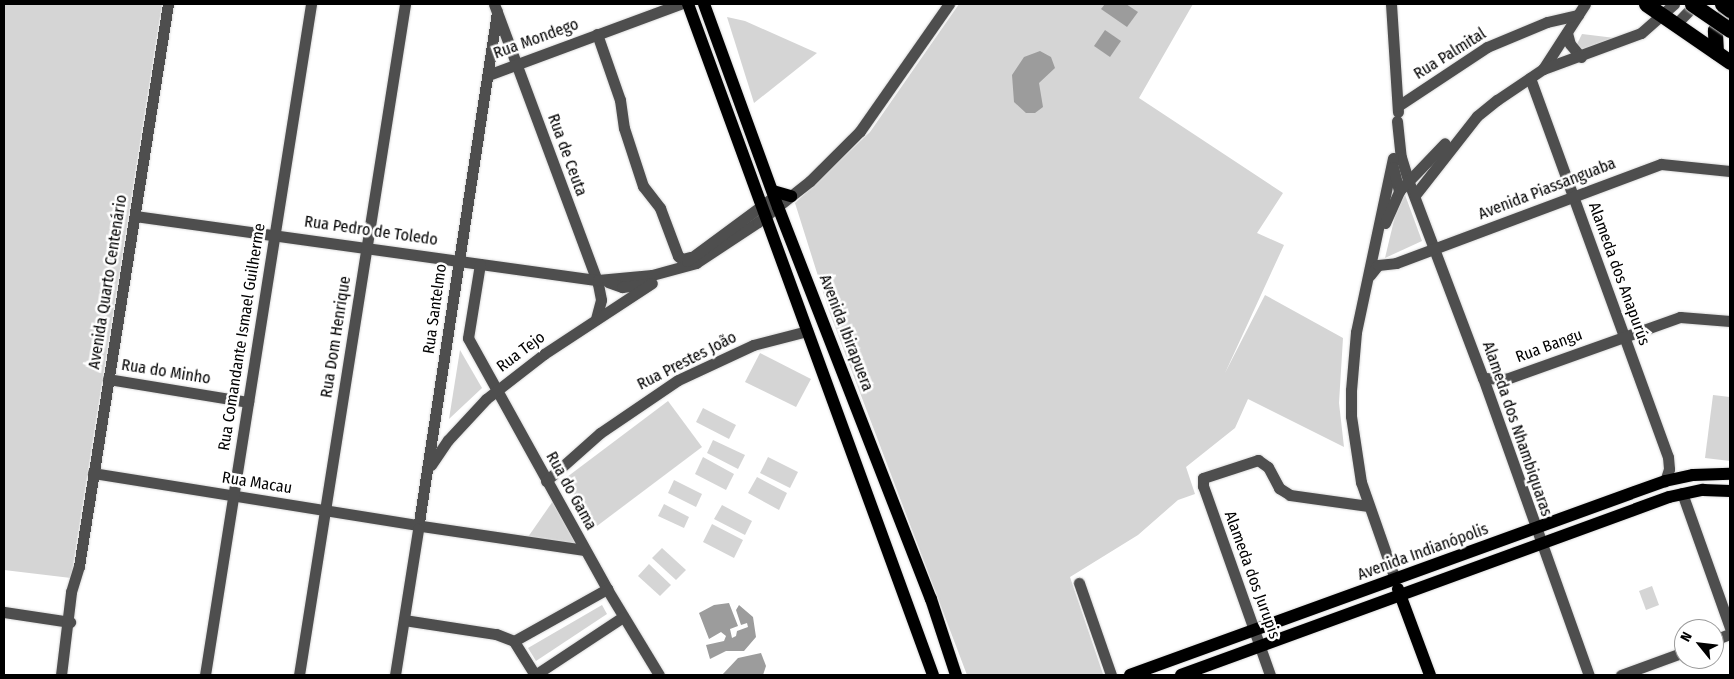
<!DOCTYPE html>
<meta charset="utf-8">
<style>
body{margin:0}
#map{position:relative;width:1734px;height:679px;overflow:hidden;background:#fff;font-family:"Fira Sans Condensed",sans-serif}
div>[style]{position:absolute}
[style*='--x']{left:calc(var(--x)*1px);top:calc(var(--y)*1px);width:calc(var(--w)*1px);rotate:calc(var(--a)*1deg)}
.green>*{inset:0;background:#d5d5d5}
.water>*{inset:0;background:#9c9c9c}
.roads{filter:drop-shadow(0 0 1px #dbdbdb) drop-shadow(0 0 1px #dbdbdb)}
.minor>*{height:11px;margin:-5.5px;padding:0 5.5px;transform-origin:5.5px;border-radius:5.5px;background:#4e4e4e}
.major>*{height:12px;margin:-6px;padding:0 6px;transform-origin:6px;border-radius:6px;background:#000}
.highway>*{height:15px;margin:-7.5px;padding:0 7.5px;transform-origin:7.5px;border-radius:7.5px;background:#000}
.bridges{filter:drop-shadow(0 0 1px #dbdbdb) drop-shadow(0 0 1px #dbdbdb)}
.highway-bridge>*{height:15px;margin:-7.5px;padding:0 7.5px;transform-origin:7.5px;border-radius:7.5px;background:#000}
span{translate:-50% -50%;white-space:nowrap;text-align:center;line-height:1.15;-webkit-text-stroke:5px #fff;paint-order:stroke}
.street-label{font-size:16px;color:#000}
.frame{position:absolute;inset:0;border:5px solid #000;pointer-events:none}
.north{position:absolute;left:1674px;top:619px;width:50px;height:50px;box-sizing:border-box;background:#fff;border:1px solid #999;border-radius:50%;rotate:299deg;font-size:14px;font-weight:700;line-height:20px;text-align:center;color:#000}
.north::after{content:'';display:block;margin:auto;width:18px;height:22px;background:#000;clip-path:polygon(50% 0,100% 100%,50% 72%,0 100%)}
</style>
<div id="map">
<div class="green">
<div style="clip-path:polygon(4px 4px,162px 4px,71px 578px,4px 570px)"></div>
<div style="clip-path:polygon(959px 4px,1193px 4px,1139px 98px,1283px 193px,1257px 233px,1284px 245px,1225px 373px,1265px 295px,1343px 338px,1339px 403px,1344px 447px,1248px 399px,1235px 428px,1186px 467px,1195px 494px,1178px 500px,1138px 535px,1070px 577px,1103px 674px,1099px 675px,967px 675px,829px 311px,795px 203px,870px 132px)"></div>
<div style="clip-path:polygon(727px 17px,745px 21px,817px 53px,754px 103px)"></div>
<div style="clip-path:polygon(1582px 34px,1615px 38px,1585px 52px,1576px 46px)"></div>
<div style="clip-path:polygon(1404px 192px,1422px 241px,1385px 258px,1400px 195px)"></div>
<div style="clip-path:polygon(460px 350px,482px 388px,449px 419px)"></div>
<div style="clip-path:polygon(760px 353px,811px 379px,796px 407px,745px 382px)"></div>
<div style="clip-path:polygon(1713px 395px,1730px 397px,1730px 461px,1705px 458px)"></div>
<div style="clip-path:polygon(668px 401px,702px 447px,597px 526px,563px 480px)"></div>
<div style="clip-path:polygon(703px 408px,736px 425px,729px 439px,696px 422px)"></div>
<div style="clip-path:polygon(713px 440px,745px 455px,738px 469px,707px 453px)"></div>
<div style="clip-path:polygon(703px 457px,734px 474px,726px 490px,695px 474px)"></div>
<div style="clip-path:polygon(768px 457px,798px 472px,790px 488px,760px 473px)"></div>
<div style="clip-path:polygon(757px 477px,787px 493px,779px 510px,748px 493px)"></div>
<div style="clip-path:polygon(674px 480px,702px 494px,696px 507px,668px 493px)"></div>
<div style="clip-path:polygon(553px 501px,577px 545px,528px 537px)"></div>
<div style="clip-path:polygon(664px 504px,689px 517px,684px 528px,658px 516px)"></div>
<div style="clip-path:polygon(722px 505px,752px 521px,745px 535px,714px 519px)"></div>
<div style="clip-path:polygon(712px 524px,743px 540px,734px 558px,703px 542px)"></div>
<div style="clip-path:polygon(662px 548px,686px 570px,676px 580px,652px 558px)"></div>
<div style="clip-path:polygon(649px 564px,671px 585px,660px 596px,638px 576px)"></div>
<div style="clip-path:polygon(1652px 586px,1659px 605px,1646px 610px,1639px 591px)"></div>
<div style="clip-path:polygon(602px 605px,607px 614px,536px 661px,528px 648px)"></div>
</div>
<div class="water">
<div style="clip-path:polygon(1105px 4px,1126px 4px,1138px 12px,1127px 27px,1101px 9px)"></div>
<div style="clip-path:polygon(1105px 30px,1121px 41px,1110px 57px,1094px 46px)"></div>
<div style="clip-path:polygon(1040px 51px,1051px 57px,1055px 68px,1039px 83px,1043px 107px,1035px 113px,1026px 113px,1014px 102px,1012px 75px,1024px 57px)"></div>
<div style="clip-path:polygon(729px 603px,738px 626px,730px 629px,732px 638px,736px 636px,737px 631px,748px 627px,747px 623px,741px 625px,736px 610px,739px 605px,753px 617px,756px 637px,744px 651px,726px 651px,710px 659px,706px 645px,724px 641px,726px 636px,721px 632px,709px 639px,699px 613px,714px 605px)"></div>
<div style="clip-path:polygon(761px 653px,766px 666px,763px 675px,722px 675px,738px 658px)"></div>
</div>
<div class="roads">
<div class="minor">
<div style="--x:494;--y:4;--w:299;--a:69.6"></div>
<div style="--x:598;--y:284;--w:16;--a:79"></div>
<div style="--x:601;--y:300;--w:20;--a:105"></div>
<div style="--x:1391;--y:4;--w:108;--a:86.3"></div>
<div style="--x:1676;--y:24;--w:28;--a:-46"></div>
<div style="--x:1567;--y:33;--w:11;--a:75"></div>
<div style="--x:1570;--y:44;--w:17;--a:50"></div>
<div style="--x:597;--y:34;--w:70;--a:70.8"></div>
<div style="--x:620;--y:100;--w:28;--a:82"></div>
<div style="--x:624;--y:128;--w:61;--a:71.9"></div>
<div style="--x:643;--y:186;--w:28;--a:52"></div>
<div style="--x:660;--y:208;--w:51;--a:69.4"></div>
<div style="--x:678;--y:256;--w:5;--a:37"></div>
<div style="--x:682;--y:259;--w:9;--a:-13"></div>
<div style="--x:1543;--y:69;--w:77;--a:-57.1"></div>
<div style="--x:488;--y:75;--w:205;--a:-20.3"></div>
<div style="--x:1530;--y:78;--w:403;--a:70"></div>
<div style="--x:1668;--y:457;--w:12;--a:85"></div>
<div style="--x:1669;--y:469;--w:13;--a:108"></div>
<div style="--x:1398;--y:106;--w:107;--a:-33.5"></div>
<div style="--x:1487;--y:47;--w:65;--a:-22.6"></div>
<div style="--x:1547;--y:22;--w:32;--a:-13"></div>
<div style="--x:1397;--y:121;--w:36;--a:84"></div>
<div style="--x:1401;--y:157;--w:24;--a:73"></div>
<div style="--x:1408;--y:180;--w:212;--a:69.3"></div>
<div style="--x:1483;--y:378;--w:315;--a:70.4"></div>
<div style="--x:1393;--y:158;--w:178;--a:102"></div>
<div style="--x:1356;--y:332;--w:58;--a:94.9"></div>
<div style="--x:1351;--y:390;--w:26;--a:90"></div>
<div style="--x:1351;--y:416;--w:67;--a:81.4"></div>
<div style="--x:1361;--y:482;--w:103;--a:70.7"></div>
<div style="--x:1393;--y:167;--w:25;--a:76"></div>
<div style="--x:1415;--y:195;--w:100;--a:-51.9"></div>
<div style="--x:1477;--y:116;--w:26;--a:-39"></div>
<div style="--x:1497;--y:100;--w:55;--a:-34"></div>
<div style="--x:1543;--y:69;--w:104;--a:-20.2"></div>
<div style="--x:1641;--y:33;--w:44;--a:-41.3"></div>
<div style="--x:135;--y:216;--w:467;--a:7.9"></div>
<div style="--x:598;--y:280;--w:54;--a:-5.3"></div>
<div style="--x:652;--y:275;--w:46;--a:-15.3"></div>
<div style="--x:696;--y:263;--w:74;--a:-33.5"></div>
<div style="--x:758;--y:222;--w:66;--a:-38.3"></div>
<div style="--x:810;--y:181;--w:71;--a:-45"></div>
<div style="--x:860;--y:131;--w:155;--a:-55"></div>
<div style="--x:1385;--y:223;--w:35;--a:-66"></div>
<div style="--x:1399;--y:191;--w:66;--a:-46.2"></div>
<div style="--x:687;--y:261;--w:109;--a:-36.5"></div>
<div style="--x:1370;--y:275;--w:13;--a:-51"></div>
<div style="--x:1378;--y:265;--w:18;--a:-6"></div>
<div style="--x:1396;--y:263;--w:283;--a:-20.5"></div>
<div style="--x:1661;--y:164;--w:69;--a:5.8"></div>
<div style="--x:608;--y:282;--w:15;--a:20"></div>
<div style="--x:622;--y:287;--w:26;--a:-7"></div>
<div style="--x:468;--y:338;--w:287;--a:61"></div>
<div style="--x:607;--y:589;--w:100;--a:58.8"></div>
<div style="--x:468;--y:338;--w:75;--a:-80.8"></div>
<div style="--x:1483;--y:378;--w:23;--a:2"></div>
<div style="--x:1506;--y:379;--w:185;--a:-19.6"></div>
<div style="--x:1680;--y:317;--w:50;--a:4.6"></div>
<div style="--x:108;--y:379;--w:142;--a:9.3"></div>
<div style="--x:431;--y:465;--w:30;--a:-56"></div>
<div style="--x:448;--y:440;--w:56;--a:-47.2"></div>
<div style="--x:486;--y:399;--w:73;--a:-37.8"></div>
<div style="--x:544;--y:354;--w:129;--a:-33.3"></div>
<div style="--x:93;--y:473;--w:327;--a:9.1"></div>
<div style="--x:546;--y:481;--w:72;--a:-41.6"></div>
<div style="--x:600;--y:433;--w:94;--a:-34.2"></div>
<div style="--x:678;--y:380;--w:83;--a:-25"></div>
<div style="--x:753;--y:345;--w:56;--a:-14.5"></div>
<div style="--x:1682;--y:493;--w:143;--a:70.4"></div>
<div style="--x:419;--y:522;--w:516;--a:-81.3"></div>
<div style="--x:422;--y:526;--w:164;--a:8.4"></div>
<div style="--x:1079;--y:583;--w:97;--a:70.8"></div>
<div style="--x:4;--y:612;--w:67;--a:8.6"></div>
<div style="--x:404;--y:620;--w:93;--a:8.7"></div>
<div style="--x:496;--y:634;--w:19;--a:21"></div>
<div style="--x:1714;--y:640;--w:17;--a:-21"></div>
<div style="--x:61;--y:675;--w:84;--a:-83.1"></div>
<div style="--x:71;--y:592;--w:27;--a:-73"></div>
<div style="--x:79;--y:566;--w:569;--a:-81"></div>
<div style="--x:205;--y:675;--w:679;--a:-81.02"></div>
<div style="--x:299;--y:675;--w:679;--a:-81.02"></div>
<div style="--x:395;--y:675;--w:148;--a:-81"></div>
<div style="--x:535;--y:675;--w:40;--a:-122"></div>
<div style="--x:514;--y:641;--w:107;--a:-29.2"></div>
<div style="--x:535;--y:675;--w:105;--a:-33.4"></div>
<div style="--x:1270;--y:675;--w:201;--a:-109.5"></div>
<div style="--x:1203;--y:486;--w:8;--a:-90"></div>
<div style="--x:1203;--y:478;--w:58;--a:-18.1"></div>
<div style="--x:1258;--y:460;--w:12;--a:35"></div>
<div style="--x:1268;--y:467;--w:24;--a:62"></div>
<div style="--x:1279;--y:488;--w:13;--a:32"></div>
<div style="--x:1290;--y:495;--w:79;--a:8"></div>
<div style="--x:1621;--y:675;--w:67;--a:-20.1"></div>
</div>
<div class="major">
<div style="--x:688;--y:4;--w:714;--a:69.94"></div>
<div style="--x:704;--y:4;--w:216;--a:70"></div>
<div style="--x:778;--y:207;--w:421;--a:68.7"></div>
<div style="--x:931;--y:599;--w:80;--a:71.8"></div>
<div style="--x:773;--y:191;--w:19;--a:16"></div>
<div style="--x:1398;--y:589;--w:92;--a:69.6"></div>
<div style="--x:1130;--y:675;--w:569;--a:-19.93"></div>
<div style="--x:1665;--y:481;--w:29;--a:-12"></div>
<div style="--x:1693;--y:475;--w:37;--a:-2"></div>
<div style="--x:1181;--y:675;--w:519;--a:-20.04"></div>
<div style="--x:1669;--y:497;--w:35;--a:-12"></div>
<div style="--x:1703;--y:490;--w:27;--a:2"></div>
</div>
<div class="highway">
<div style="--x:1646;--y:4;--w:102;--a:34.6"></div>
<div style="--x:1716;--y:52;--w:22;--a:-93"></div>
<div style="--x:1715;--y:30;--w:29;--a:-59"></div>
</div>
</div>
<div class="bridges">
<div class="highway-bridge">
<div style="--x:1692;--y:4;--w:46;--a:34.4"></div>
<div style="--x:1722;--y:4;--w:10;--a:37"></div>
</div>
</div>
<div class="street-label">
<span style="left:536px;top:39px;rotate:-20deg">Rua Mondego</span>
<span style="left:1450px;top:54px;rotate:-32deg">Rua Palmital</span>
<span style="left:567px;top:155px;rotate:70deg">Rua de Ceuta</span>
<span style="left:1547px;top:189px;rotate:-21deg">Avenida Piassanguaba</span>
<span style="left:371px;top:231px;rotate:8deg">Rua Pedro de Toledo</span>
<span style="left:1619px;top:274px;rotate:70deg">Alameda dos Anapurús</span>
<span style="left:108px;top:282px;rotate:-81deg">Avenida Quarto Centenário</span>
<span style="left:435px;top:309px;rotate:-82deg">Rua Santelmo</span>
<span style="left:846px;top:333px;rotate:69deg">Avenida Ibirapuera</span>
<span style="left:242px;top:337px;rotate:-81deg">Rua Comandante Ismael Guilherme</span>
<span style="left:336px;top:337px;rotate:-81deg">Rua Dom Henrique</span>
<span style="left:1549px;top:346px;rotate:-20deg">Rua Bangu</span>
<span style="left:521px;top:352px;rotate:-37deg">Rua Tejo</span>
<span style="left:687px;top:361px;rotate:-27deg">Rua Prestes João</span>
<span style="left:166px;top:372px;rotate:9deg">Rua do Minho</span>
<span style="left:1517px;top:429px;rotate:71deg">Alameda dos Nhambiquaras</span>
<span style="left:257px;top:483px;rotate:9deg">Rua Macau</span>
<span style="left:571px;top:491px;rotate:61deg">Rua do Gama</span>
<span style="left:1423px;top:552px;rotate:-20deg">Avenida Indianópolis</span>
<span style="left:1252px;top:575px;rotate:70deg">Alameda dos Jurupis</span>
</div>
<div class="frame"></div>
<div class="north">N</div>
</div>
